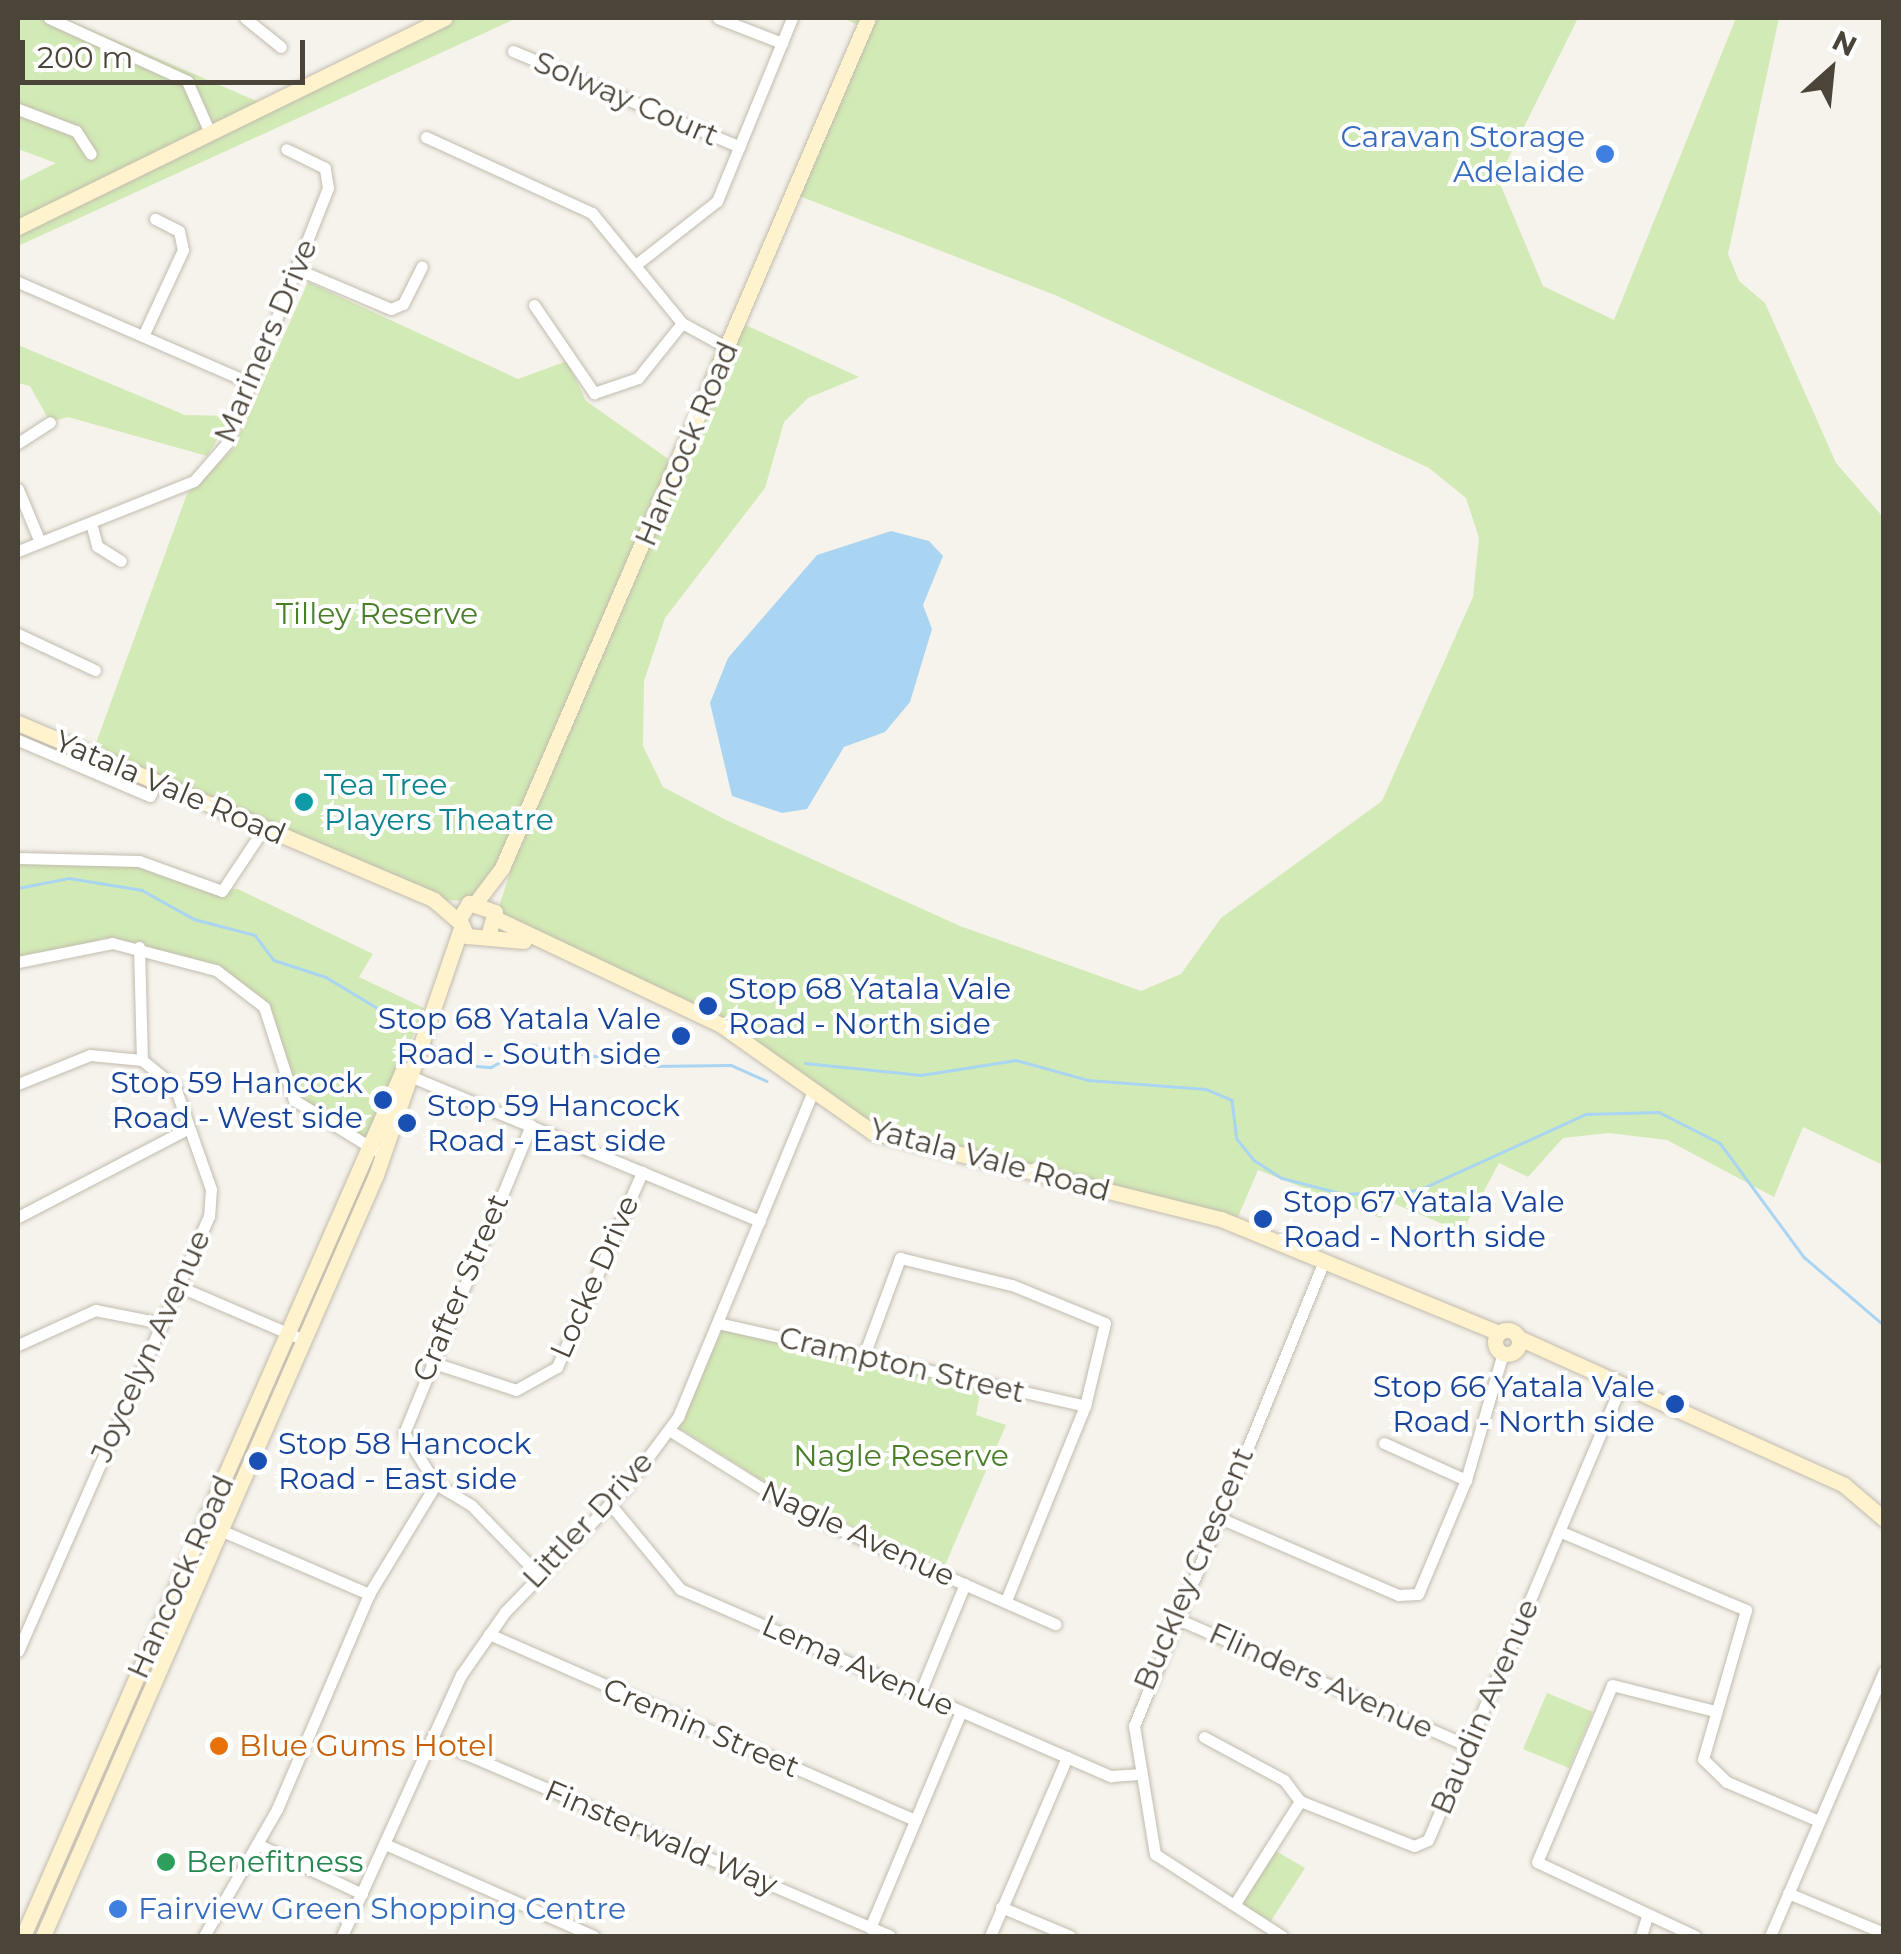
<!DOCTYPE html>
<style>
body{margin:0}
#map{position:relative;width:1901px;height:1954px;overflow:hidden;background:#f6f3ec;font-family:Montserrat,sans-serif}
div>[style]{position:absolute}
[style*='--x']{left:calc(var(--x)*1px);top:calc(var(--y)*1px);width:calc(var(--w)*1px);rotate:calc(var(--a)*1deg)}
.green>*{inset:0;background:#d2eab5}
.water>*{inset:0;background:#a9d4f2}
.stream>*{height:2.5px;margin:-1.25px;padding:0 1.25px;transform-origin:1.25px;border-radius:1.25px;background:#a9d4f2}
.roads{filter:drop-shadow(0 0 2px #c2bbae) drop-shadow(0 0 2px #c2bbae)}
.street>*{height:11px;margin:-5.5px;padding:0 5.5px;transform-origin:5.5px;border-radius:5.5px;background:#fff}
.secondary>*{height:15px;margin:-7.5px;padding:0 7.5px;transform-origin:7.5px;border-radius:7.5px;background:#fff3cd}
.secondary>.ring{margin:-7.5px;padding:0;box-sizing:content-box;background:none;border:15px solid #fff3cd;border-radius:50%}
.dots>*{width:28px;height:28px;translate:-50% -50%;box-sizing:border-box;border:5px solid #fff;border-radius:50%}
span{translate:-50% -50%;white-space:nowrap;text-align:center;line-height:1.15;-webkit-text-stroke:8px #fff;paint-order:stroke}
.street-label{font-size:30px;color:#4b4439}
.shop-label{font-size:30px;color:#366cbe}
.right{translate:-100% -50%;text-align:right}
.left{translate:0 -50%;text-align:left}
.park-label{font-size:30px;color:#4a7f2a}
.culture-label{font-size:30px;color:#0d838f}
.transit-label{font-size:30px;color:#164399}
.food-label{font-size:30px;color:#c56008}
.leisure-label{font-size:30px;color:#27864d}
.frame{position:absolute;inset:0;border:20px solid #4b4439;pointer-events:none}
.north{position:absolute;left:1781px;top:20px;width:100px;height:100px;-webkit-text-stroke:8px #fff;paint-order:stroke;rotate:27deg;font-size:28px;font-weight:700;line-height:40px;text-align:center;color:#4b4439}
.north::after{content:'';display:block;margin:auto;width:35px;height:45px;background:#4b4439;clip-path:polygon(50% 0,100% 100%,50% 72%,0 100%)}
.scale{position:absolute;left:20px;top:40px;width:285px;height:45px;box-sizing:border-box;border:5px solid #4b4439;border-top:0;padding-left:12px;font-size:30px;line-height:35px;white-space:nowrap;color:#4b4439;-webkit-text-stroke:8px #fff;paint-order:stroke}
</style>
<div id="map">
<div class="green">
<div style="clip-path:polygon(18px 18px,64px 18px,266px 105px,447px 18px,517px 18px,18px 246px,18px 182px,56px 163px,18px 149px)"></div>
<div style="clip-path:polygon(843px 18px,1578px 18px,1498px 179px,1543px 286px,1614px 320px,1736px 18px,1779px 18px,1728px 254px,1739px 281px,1765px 303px,1836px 463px,1883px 517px,1883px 1165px,1803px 1127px,1774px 1197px,1667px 1140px,1609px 1133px,1563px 1138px,1528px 1177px,1499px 1163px,1462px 1232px,1388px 1201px,1381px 1218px,1258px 1170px,1235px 1224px,894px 1139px,721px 1025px,521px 940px,496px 916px,535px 795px,477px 901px,434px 900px,92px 754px,187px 494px,233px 449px,308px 282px,518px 379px,567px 361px,586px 401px,677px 465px,739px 322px,859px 377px,808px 398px,784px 422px,765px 488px,665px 618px,644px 681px,643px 746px,663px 787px,728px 821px,960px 926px,1141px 991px,1181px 974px,1221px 918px,1382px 801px,1473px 597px,1479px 538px,1466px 498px,1429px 468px,1055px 295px,794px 194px,862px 27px)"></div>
<div style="clip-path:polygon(18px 345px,185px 415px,232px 416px,207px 456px,68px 417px,50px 422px,30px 386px,18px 383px)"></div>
<div style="clip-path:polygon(18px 858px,139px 861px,208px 889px,238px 889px,373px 954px,359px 977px,424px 1008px,368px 1147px,302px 1110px,264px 1007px,195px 961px,106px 938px,18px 962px)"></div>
<div style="clip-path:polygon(723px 1329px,981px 1388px,976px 1415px,1006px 1425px,945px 1565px,803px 1506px,676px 1426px)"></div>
<div style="clip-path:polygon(1547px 1693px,1593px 1712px,1569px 1768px,1523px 1749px)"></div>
<div style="clip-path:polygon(1269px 1847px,1305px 1868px,1267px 1927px,1243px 1912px,1237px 1894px)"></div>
</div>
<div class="water">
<div style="clip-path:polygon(891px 531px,929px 541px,943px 556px,923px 605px,932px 629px,910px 702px,885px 732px,844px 747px,807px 809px,782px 813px,732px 796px,710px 703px,728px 658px,817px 555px)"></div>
</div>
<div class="stream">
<div style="--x:18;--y:888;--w:52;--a:-11.1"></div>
<div style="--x:69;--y:878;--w:74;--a:9.3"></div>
<div style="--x:142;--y:890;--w:60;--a:29.1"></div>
<div style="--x:194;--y:919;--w:63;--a:14.7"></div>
<div style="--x:255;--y:935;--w:31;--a:53"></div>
<div style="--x:274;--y:960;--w:55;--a:18.1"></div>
<div style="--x:326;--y:977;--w:106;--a:31.1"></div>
<div style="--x:430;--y:1044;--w:42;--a:30.3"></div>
<div style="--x:466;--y:1065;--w:25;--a:5"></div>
<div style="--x:491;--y:1067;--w:46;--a:-28.8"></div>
<div style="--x:531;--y:1045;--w:123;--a:9.8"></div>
<div style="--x:652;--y:1066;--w:79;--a:-0.7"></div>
<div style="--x:731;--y:1065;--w:39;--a:24"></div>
<div style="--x:805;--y:1063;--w:117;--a:5.9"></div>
<div style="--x:921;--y:1075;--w:96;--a:-9"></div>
<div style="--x:1016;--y:1060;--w:75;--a:15.5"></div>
<div style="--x:1088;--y:1080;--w:118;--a:4.4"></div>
<div style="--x:1206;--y:1089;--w:28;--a:23"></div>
<div style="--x:1232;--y:1100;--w:39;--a:83"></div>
<div style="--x:1237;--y:1139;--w:27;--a:51"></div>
<div style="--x:1254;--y:1160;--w:33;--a:33"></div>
<div style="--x:1282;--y:1178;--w:64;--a:14.5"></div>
<div style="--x:1344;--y:1194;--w:75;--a:-3.1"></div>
<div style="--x:1419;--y:1190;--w:183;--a:-24.5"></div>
<div style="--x:1586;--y:1114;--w:73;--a:-1.6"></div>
<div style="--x:1659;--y:1112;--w:68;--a:26.9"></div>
<div style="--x:1720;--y:1143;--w:142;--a:53.6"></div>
<div style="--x:1804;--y:1257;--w:105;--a:40.4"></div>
</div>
<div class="roads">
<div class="street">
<div style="--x:49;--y:18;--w:152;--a:24.5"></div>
<div style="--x:187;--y:81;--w:57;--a:66.1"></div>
<div style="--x:245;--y:18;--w:46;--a:38.9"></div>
<div style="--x:718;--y:18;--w:69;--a:21.3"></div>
<div style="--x:513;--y:51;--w:246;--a:22.9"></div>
<div style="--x:18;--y:109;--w:62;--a:20.8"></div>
<div style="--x:76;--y:131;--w:27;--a:57"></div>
<div style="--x:426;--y:137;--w:183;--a:24.6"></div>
<div style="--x:592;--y:213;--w:142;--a:50.7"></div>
<div style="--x:682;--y:323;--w:52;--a:28.5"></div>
<div style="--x:638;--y:263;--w:100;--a:-38.1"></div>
<div style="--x:717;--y:201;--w:198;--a:-67.7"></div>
<div style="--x:299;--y:270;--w:100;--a:23"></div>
<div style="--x:391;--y:309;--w:13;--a:-23"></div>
<div style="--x:403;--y:304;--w:42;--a:-63.4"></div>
<div style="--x:18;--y:282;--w:256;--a:23.5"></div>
<div style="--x:534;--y:305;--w:107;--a:55.7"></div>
<div style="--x:594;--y:393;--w:46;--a:-18.8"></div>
<div style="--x:638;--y:378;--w:70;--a:-51.3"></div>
<div style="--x:143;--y:336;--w:95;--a:-65.1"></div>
<div style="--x:183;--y:250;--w:19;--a:-102"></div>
<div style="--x:179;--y:231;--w:27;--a:-153"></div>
<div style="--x:18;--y:443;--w:38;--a:-33"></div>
<div style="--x:18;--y:489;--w:57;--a:67.5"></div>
<div style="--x:91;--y:523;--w:24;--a:75"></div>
<div style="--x:97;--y:546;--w:28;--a:32"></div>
<div style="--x:18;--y:551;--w:189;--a:-21.7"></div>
<div style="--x:194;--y:481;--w:50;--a:-49"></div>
<div style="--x:227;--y:443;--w:274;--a:-68.4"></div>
<div style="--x:328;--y:188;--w:20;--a:-99"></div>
<div style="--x:325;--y:168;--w:43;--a:-154"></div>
<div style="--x:18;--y:634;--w:85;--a:25.1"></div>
<div style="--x:18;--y:740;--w:143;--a:23"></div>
<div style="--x:150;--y:796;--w:15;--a:-67"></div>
<div style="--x:18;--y:858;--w:121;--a:1.4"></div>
<div style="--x:139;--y:861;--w:88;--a:19.9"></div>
<div style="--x:222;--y:891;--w:76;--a:-56.3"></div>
<div style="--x:139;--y:947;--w:113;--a:88.5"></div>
<div style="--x:18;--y:962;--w:96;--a:-11.4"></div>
<div style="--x:112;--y:943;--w:107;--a:14.6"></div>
<div style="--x:216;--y:970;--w:61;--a:37.6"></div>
<div style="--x:264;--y:1007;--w:98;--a:72.1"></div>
<div style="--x:294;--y:1100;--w:95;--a:31.7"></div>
<div style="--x:405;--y:1074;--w:384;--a:22.5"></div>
<div style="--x:18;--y:1084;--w:78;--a:-21.9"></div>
<div style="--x:90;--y:1055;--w:52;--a:5.5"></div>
<div style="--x:142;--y:1060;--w:43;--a:39.3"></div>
<div style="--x:175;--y:1087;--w:108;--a:70.6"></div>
<div style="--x:211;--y:1189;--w:27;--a:94"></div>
<div style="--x:209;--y:1216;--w:475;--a:113.7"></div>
<div style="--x:531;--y:1125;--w:333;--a:112.4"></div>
<div style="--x:404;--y:1433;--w:60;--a:57.9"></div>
<div style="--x:436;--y:1484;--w:41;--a:31"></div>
<div style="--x:471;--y:1505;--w:96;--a:45.8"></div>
<div style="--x:18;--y:1217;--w:193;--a:-27.5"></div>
<div style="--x:178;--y:1286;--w:137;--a:23.2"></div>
<div style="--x:718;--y:1323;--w:376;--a:12.7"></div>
<div style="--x:18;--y:1345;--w:85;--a:-24.4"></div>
<div style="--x:95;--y:1310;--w:67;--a:11.1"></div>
<div style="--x:863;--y:1358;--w:107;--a:-69.7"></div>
<div style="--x:900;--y:1258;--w:115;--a:13.6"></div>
<div style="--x:1012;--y:1285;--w:100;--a:22.2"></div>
<div style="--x:1105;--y:1323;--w:85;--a:103.5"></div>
<div style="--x:1085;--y:1406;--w:210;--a:112.1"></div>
<div style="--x:431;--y:1362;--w:89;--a:18.2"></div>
<div style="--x:516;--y:1390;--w:47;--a:-29.3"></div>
<div style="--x:557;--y:1367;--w:213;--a:-66.4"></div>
<div style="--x:669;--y:1430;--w:155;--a:32"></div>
<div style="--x:800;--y:1512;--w:279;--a:23.7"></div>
<div style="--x:1384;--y:1443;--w:90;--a:24.3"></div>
<div style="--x:610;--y:1504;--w:110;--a:50.5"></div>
<div style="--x:680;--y:1589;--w:470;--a:23.5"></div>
<div style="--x:1111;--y:1776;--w:27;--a:-4"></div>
<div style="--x:1215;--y:1516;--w:199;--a:23.3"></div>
<div style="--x:1398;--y:1595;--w:20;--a:-3"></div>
<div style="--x:1418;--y:1594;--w:124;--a:-67.2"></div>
<div style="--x:1466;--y:1480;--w:132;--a:-73.8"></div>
<div style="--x:204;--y:1523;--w:180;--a:23.3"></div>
<div style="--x:1559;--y:1531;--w:203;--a:22.9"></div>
<div style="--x:1746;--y:1610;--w:155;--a:106.1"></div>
<div style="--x:1703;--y:1759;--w:33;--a:44"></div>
<div style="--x:1727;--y:1782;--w:100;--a:23"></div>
<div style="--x:1173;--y:1617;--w:322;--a:23.6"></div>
<div style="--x:489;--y:1634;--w:465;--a:23.6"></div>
<div style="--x:920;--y:1693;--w:118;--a:-67.6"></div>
<div style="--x:1204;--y:1737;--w:91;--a:28.3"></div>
<div style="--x:1284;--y:1780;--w:26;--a:53"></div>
<div style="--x:431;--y:1739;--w:499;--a:23.2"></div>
<div style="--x:385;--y:1844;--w:228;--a:23.8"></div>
<div style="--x:259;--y:1845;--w:114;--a:25.4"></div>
<div style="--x:1788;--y:1893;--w:104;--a:22.6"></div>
<div style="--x:1236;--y:1902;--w:120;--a:-57.6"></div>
<div style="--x:1300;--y:1801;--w:123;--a:21.5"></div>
<div style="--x:1414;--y:1846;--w:15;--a:-23"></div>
<div style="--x:1428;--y:1840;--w:491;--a:-67"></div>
<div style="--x:1001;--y:1907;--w:75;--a:22.8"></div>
<div style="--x:870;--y:1928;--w:234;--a:-67.2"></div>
<div style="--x:204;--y:1936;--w:146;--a:-60.1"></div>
<div style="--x:277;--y:1809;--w:234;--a:-66.8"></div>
<div style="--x:369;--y:1594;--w:129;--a:-58.7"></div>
<div style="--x:342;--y:1936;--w:287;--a:-65.5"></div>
<div style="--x:461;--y:1675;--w:77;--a:-55.1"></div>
<div style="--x:505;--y:1612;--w:173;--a:-45.9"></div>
<div style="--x:625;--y:1488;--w:89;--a:-53.3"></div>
<div style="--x:678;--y:1417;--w:351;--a:-67.5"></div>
<div style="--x:990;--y:1936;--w:195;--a:-66.7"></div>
<div style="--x:1282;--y:1936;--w:151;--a:-147.2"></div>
<div style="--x:1155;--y:1854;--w:130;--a:-99.3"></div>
<div style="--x:1134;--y:1726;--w:502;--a:-67.77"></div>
<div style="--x:1641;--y:1936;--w:21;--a:-73"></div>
<div style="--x:1695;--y:1936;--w:174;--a:-154.9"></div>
<div style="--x:1537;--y:1862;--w:192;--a:-67"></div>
<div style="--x:1612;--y:1685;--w:102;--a:14.2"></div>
<div style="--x:1770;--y:1936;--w:288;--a:-66.7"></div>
</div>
<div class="secondary">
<div style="--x:18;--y:227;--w:475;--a:-26.1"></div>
<div style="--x:18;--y:723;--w:452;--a:23"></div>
<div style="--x:434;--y:900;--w:33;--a:41"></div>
<div style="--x:477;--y:901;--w:41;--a:-52.9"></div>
<div style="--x:502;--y:868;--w:925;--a:-66.7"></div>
<div style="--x:497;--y:919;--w:248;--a:25.3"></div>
<div style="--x:721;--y:1025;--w:185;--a:35.3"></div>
<div style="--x:872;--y:1132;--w:360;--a:14"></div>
<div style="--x:1221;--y:1219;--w:300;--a:22.3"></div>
<div style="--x:488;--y:936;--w:25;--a:-74"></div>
<div style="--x:495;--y:912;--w:28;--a:-161"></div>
<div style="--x:469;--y:903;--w:19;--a:122"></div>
<div style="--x:459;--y:919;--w:19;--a:65"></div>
<div style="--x:467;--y:936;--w:57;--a:5"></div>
<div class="ring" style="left:1495px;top:1330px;width:9px;height:9px"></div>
<div style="--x:1519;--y:1338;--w:357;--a:24.3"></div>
<div style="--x:1844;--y:1485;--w:52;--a:40.4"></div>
<div style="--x:23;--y:1936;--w:946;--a:-66.31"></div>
<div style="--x:43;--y:1936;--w:831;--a:-66.37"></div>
<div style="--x:376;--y:1175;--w:261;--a:-71"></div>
</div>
</div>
<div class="dots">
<div style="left:1605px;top:154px;background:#3f7fe0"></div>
<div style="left:304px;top:802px;background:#0f9aa8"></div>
<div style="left:708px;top:1006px;background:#1a4fb4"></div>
<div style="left:681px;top:1036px;background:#1a4fb4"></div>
<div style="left:383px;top:1100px;background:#1a4fb4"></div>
<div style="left:407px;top:1123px;background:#1a4fb4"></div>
<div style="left:1263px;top:1219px;background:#1a4fb4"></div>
<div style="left:1675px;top:1404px;background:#1a4fb4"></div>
<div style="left:258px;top:1461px;background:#1a4fb4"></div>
<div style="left:219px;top:1746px;background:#e8710a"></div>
<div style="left:166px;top:1862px;background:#2e9e5b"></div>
<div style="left:118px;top:1909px;background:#3f7fe0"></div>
</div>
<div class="street-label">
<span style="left:626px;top:99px;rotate:23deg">Solway Court</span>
<span style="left:266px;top:341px;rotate:-67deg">Mariners Drive</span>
<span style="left:687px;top:444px;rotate:-67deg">Hancock Road</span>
<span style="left:170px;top:788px;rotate:23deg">Yatala Vale Road</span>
<span style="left:990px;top:1160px;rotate:15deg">Yatala Vale Road</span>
<span style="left:595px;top:1277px;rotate:-66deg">Locke Drive</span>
<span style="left:461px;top:1288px;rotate:-67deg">Crafter Street</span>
<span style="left:151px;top:1346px;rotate:-66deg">Joycelyn Avenue</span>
<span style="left:902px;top:1365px;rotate:13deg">Crampton Street</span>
<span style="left:588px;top:1520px;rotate:-47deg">Littler Drive</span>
<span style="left:858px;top:1534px;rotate:25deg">Nagle Avenue</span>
<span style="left:1194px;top:1569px;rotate:-67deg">Buckley Crescent</span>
<span style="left:181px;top:1577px;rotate:-66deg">Hancock Road</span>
<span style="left:858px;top:1666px;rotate:24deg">Lema Avenue</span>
<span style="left:1321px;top:1681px;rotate:24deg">Flinders Avenue</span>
<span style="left:1485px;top:1707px;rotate:-67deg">Baudin Avenue</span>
<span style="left:701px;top:1728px;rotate:23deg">Cremin Street</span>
<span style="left:661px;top:1838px;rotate:23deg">Finsterwald Way</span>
</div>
<div class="shop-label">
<span class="right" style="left:1585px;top:154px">Caravan Storage<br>Adelaide</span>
<span class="left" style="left:138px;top:1909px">Fairview Green Shopping Centre</span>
</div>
<div class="park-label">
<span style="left:377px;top:614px">Tilley Reserve</span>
<span style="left:901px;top:1456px">Nagle Reserve</span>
</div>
<div class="culture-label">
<span class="left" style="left:324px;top:802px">Tea Tree<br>Players Theatre</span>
</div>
<div class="transit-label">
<span class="left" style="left:728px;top:1006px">Stop 68 Yatala Vale<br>Road - North side</span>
<span class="right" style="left:661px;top:1036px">Stop 68 Yatala Vale<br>Road - South side</span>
<span class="right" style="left:363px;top:1100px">Stop 59 Hancock<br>Road - West side</span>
<span class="left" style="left:427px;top:1123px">Stop 59 Hancock<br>Road - East side</span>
<span class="left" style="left:1283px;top:1219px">Stop 67 Yatala Vale<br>Road - North side</span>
<span class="right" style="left:1655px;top:1404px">Stop 66 Yatala Vale<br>Road - North side</span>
<span class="left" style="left:278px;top:1461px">Stop 58 Hancock<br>Road - East side</span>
</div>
<div class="food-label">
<span class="left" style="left:239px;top:1746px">Blue Gums Hotel</span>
</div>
<div class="leisure-label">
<span class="left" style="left:186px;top:1862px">Benefitness</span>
</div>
<div class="frame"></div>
<div class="north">N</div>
<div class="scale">200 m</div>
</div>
